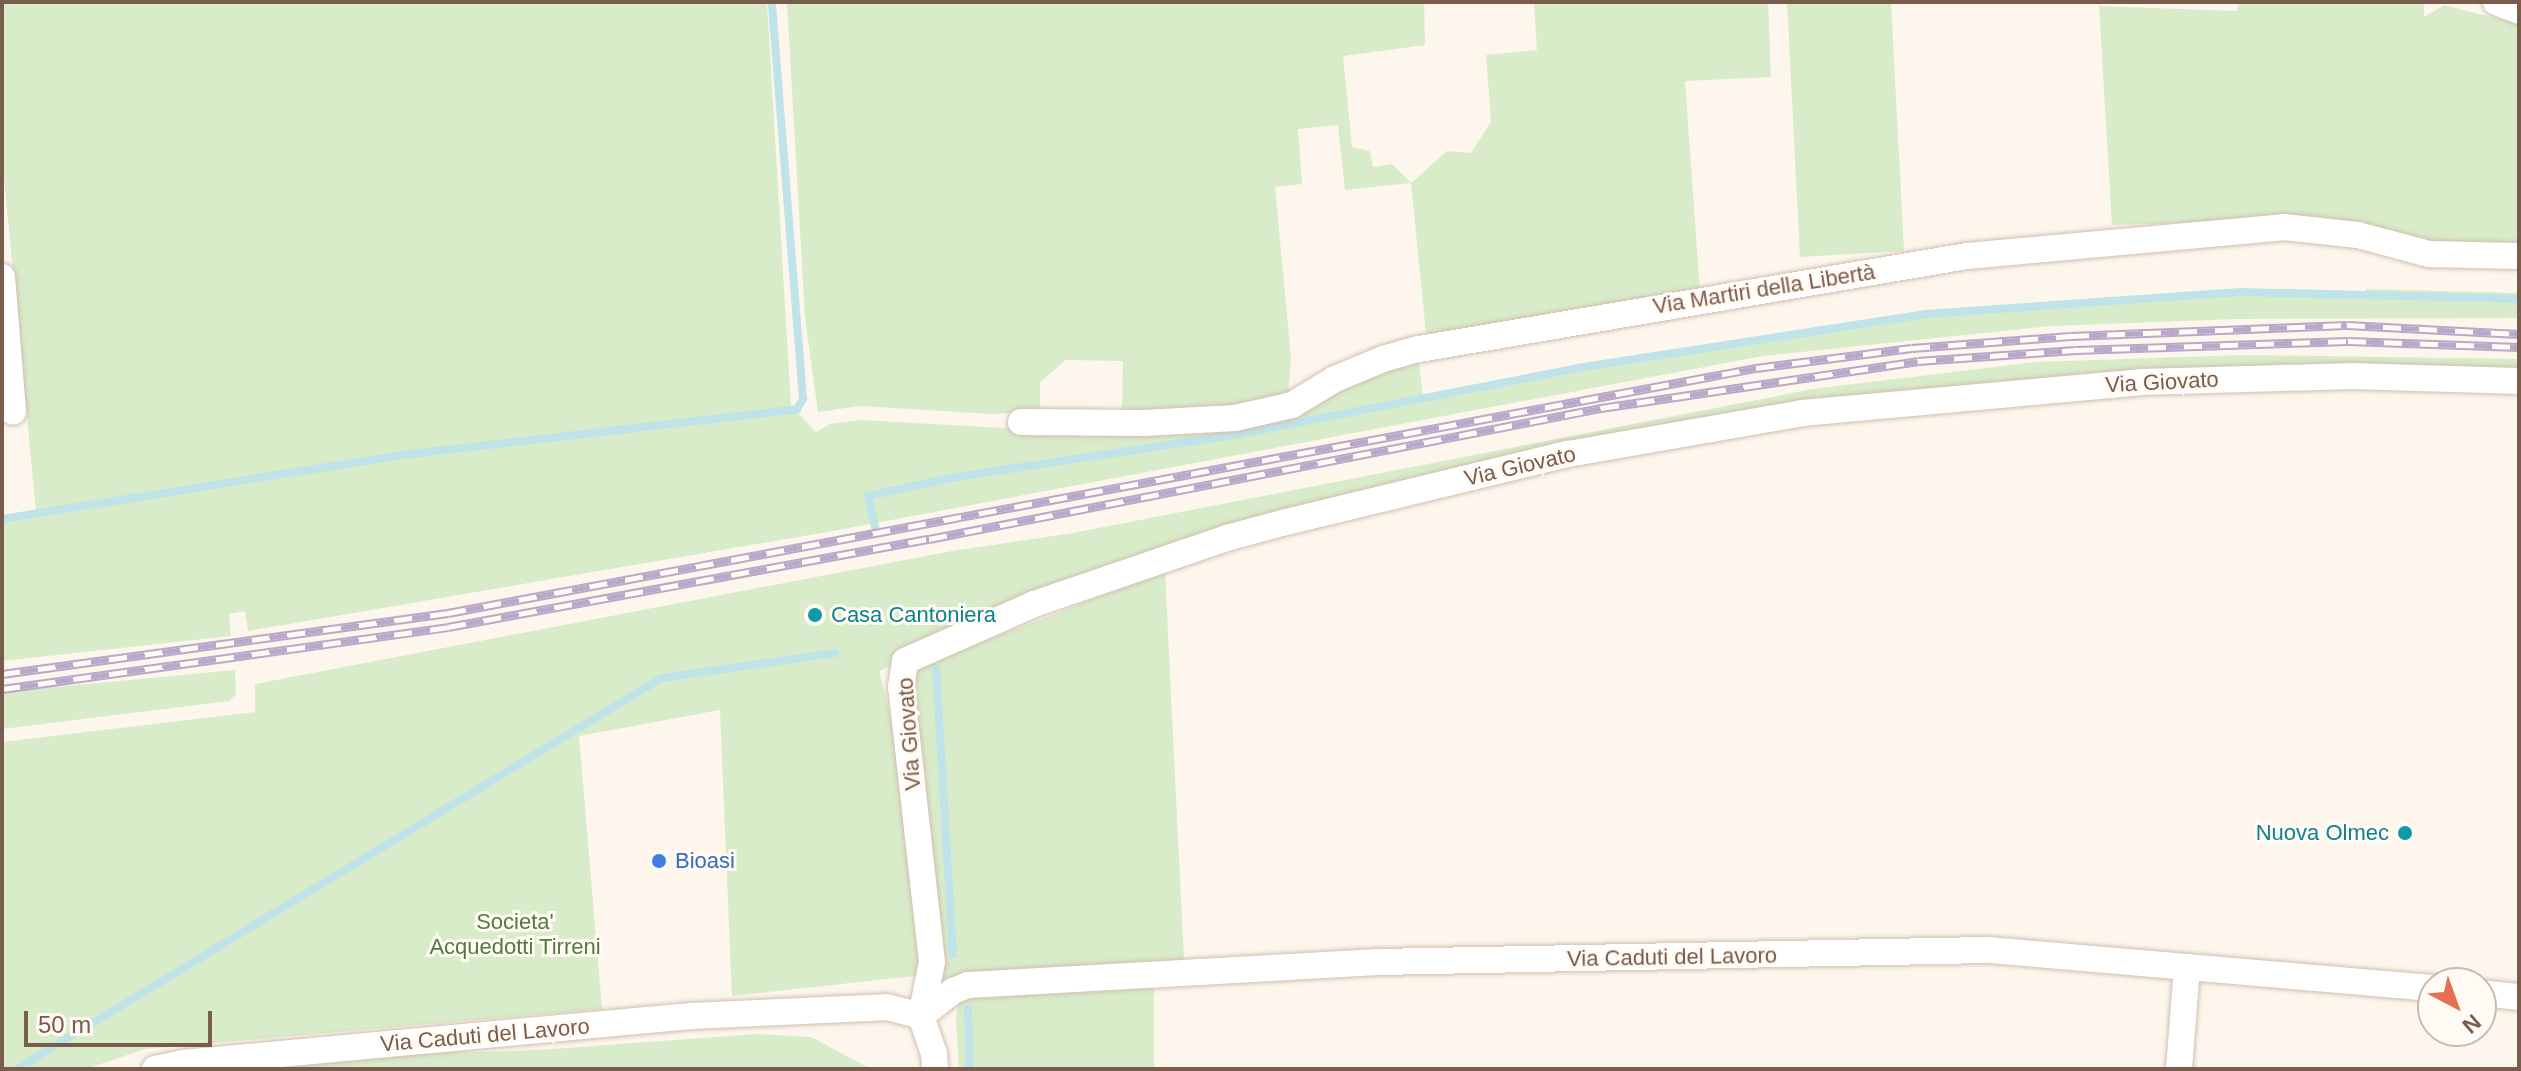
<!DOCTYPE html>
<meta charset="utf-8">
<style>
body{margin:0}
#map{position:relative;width:2521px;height:1071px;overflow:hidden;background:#fdf6ec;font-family:Helvetica,sans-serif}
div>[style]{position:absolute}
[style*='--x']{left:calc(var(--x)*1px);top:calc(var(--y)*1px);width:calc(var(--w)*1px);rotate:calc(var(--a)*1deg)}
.green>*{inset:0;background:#d8ecc9}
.stream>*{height:8px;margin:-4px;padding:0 4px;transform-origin:4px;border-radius:4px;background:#bfe3e8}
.roads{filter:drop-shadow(0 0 2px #d1beb0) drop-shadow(0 0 2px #d1beb0)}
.street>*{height:26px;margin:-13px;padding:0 13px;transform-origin:13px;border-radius:13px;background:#fff}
.rail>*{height:9px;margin-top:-4.5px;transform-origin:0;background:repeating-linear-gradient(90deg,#fffaf3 0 18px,#b9a8c9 0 36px);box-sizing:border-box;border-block:2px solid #b9a8c9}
.dots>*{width:22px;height:22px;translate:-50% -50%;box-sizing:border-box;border:4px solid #fffaf3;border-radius:50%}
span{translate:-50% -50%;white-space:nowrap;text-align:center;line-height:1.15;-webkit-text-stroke:6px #fffaf3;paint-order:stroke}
.street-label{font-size:22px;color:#7a5c4d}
.culture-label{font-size:22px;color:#0d838f}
.left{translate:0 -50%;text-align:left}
.right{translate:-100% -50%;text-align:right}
.shop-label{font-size:22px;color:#366cbe}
.park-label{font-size:22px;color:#537a41}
.frame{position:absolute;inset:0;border:4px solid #7a5c4d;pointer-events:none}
.north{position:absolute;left:2417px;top:967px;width:80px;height:80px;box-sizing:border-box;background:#fffaf3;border:2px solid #cabbb1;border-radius:50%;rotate:139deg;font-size:22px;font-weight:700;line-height:32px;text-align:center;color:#7a5c4d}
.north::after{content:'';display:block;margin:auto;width:28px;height:36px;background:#e76f51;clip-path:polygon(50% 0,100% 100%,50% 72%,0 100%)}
.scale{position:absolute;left:24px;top:1011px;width:188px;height:36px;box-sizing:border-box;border:4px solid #7a5c4d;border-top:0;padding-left:10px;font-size:24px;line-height:28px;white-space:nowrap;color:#7a5c4d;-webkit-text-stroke:6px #fffaf3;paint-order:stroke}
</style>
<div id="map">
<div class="green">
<div style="clip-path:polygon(2px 2px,767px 2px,791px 406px,816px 432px,830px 424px,861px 420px,1024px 429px,1236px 426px,1418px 356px,1423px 396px,1590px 366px,1926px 314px,2240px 292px,2365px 292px,2366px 289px,2519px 293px,2519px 318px,2237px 319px,2051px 326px,1763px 356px,833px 531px,248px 631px,245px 611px,229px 614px,231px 636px,2px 661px,2px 523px,34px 517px,36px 511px,2px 157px)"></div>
<div style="clip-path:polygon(787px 2px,1424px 2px,1425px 45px,1343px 56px,1352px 147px,1370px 151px,1373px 167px,1392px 164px,1411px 183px,1447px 151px,1471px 153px,1491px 122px,1486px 55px,1537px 50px,1534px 2px,1768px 2px,1771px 77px,1685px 81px,1700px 292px,1427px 343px,1411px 183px,1345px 190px,1338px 125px,1298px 129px,1302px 184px,1275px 187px,1291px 357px,1288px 399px,1247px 408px,1122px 413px,1123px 361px,1065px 360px,1040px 383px,1040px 411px,992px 414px,860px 406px,818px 412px,805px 318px)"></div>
<div style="clip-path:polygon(1787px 2px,1891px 2px,1904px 251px,1800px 257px)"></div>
<div style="clip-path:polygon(2238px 2px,2424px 2px,2424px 17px,2444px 5px,2519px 24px,2519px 251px,2431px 244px,2280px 220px,2112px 225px,2099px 6px,2237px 11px)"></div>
<div style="clip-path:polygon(2245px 355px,2519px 359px,2519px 374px,2351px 369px,1568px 447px,994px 614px,879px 671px,901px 755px,923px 975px,732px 996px,720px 710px,579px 736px,602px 1009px,145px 1049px,86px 1069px,2px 1069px,2px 742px,255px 712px,255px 684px,952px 551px,1073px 533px,1813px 389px,2036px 362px)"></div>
<div style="clip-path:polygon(1165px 571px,1184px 961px,944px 978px,922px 743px,911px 712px,910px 681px,923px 665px)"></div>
<div style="clip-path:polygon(235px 670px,236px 694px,229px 701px,2px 729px,2px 692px)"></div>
<div style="clip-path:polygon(1154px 981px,1154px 1069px,959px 1069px,956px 1017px,959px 1002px,971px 991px)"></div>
<div style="clip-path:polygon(756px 1034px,811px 1037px,871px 1069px,264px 1069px,415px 1054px,539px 1050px)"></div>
</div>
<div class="stream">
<div style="--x:2;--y:519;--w:405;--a:-9.1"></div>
<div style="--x:402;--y:455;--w:398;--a:-6.6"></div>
<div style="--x:797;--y:409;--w:12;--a:-59"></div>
<div style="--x:803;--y:399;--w:398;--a:-94.5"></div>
<div style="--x:875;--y:527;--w:32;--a:-103"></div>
<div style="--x:868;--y:496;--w:90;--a:-12.2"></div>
<div style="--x:956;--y:477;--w:286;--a:-8.6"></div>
<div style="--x:1239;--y:434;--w:358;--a:-11"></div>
<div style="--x:1590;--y:366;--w:340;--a:-8.8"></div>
<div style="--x:1926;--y:314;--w:315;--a:-4"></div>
<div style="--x:2240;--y:292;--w:279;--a:1.4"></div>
<div style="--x:898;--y:620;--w:9;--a:-32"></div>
<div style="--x:936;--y:668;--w:287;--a:86.6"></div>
<div style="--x:968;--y:1009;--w:60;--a:88.1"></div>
<div style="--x:17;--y:1069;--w:753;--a:-31.26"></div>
<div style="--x:661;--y:678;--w:176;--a:-8.2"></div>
</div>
<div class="roads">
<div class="street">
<div style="--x:2496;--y:2;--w:25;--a:21"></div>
<div style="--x:2;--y:277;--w:135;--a:85.3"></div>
<div style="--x:1021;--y:422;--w:123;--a:0.5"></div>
<div style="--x:1144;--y:423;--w:91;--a:-3.1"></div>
<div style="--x:1235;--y:418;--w:58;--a:-12.8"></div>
<div style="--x:1292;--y:405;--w:50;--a:-31.2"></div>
<div style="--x:1335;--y:379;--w:52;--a:-22.6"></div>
<div style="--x:1383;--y:359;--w:37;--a:-16"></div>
<div style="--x:1419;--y:349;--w:556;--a:-9.63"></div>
<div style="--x:1967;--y:256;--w:318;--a:-5.2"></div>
<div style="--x:2284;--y:227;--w:74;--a:6.2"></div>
<div style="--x:2358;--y:235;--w:73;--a:15"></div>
<div style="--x:2429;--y:254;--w:90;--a:1.3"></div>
<div style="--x:2481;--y:993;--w:38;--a:6"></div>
<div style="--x:921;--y:1016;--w:55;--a:-78.5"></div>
<div style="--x:932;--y:962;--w:277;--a:-96.4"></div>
<div style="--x:901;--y:687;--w:26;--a:-81"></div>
<div style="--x:905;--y:661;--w:141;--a:-23.8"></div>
<div style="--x:1034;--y:604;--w:207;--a:-18.9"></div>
<div style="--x:1230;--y:537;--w:58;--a:-15"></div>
<div style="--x:1286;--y:522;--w:290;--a:-13.6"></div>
<div style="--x:1568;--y:454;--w:238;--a:-9.9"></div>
<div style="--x:1802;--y:413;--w:340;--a:-5.2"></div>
<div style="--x:2141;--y:382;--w:211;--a:-1.6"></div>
<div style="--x:2352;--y:376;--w:167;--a:1.7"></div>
<div style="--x:921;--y:1016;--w:41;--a:-38"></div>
<div style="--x:953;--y:991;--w:16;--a:-22"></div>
<div style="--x:968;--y:985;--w:411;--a:-3.2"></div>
<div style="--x:1378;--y:962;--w:611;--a:-1.13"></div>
<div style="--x:1989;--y:950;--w:446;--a:4.9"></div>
<div style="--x:921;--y:1016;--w:39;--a:71"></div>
<div style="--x:934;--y:1053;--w:16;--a:86"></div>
<div style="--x:155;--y:1069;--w:29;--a:-12"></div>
<div style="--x:183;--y:1063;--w:510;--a:-5.29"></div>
<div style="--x:691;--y:1016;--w:195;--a:-2.6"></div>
<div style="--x:886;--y:1007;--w:36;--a:14"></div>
<div style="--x:2179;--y:1069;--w:102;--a:-85.5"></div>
</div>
</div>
<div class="rail">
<div style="--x:2;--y:674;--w:450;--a:-7.8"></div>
<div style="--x:448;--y:613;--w:1331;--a:-10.61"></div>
<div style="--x:1756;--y:368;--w:157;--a:-7.3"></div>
<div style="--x:1912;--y:348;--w:159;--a:-4.3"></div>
<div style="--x:2071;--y:336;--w:276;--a:-2.3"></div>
<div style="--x:2347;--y:325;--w:172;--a:3"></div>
<div style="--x:2;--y:689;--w:450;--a:-7.9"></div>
<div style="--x:448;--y:627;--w:489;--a:-10.4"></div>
<div style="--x:929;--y:539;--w:685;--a:-11.03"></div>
<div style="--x:1601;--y:408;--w:320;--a:-8.4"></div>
<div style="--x:1918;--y:361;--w:158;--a:-4"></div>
<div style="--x:2076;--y:350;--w:272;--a:-1.9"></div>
<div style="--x:2348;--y:341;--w:171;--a:2"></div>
</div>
<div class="dots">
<div style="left:815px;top:615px;background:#0f9aa8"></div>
<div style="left:2405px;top:833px;background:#0f9aa8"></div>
<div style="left:659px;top:861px;background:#3f7fe0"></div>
</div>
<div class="street-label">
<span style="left:1764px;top:289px;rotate:-9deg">Via Martiri della Libertà</span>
<span style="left:2162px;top:382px;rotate:-3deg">Via Giovato</span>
<span style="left:1520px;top:466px;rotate:-13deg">Via Giovato</span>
<span style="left:909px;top:734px;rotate:-94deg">Via Giovato</span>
<span style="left:1672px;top:957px;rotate:-1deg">Via Caduti del Lavoro</span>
<span style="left:485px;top:1035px;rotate:-5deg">Via Caduti del Lavoro</span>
</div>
<div class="culture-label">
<span class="left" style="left:831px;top:615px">Casa Cantoniera</span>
<span class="right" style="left:2389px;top:833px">Nuova Olmec</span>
</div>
<div class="shop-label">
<span class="left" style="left:675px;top:861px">Bioasi</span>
</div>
<div class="park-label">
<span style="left:515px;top:934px">Societa'<br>Acquedotti Tirreni</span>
</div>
<div class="frame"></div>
<div class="north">N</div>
<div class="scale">50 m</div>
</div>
